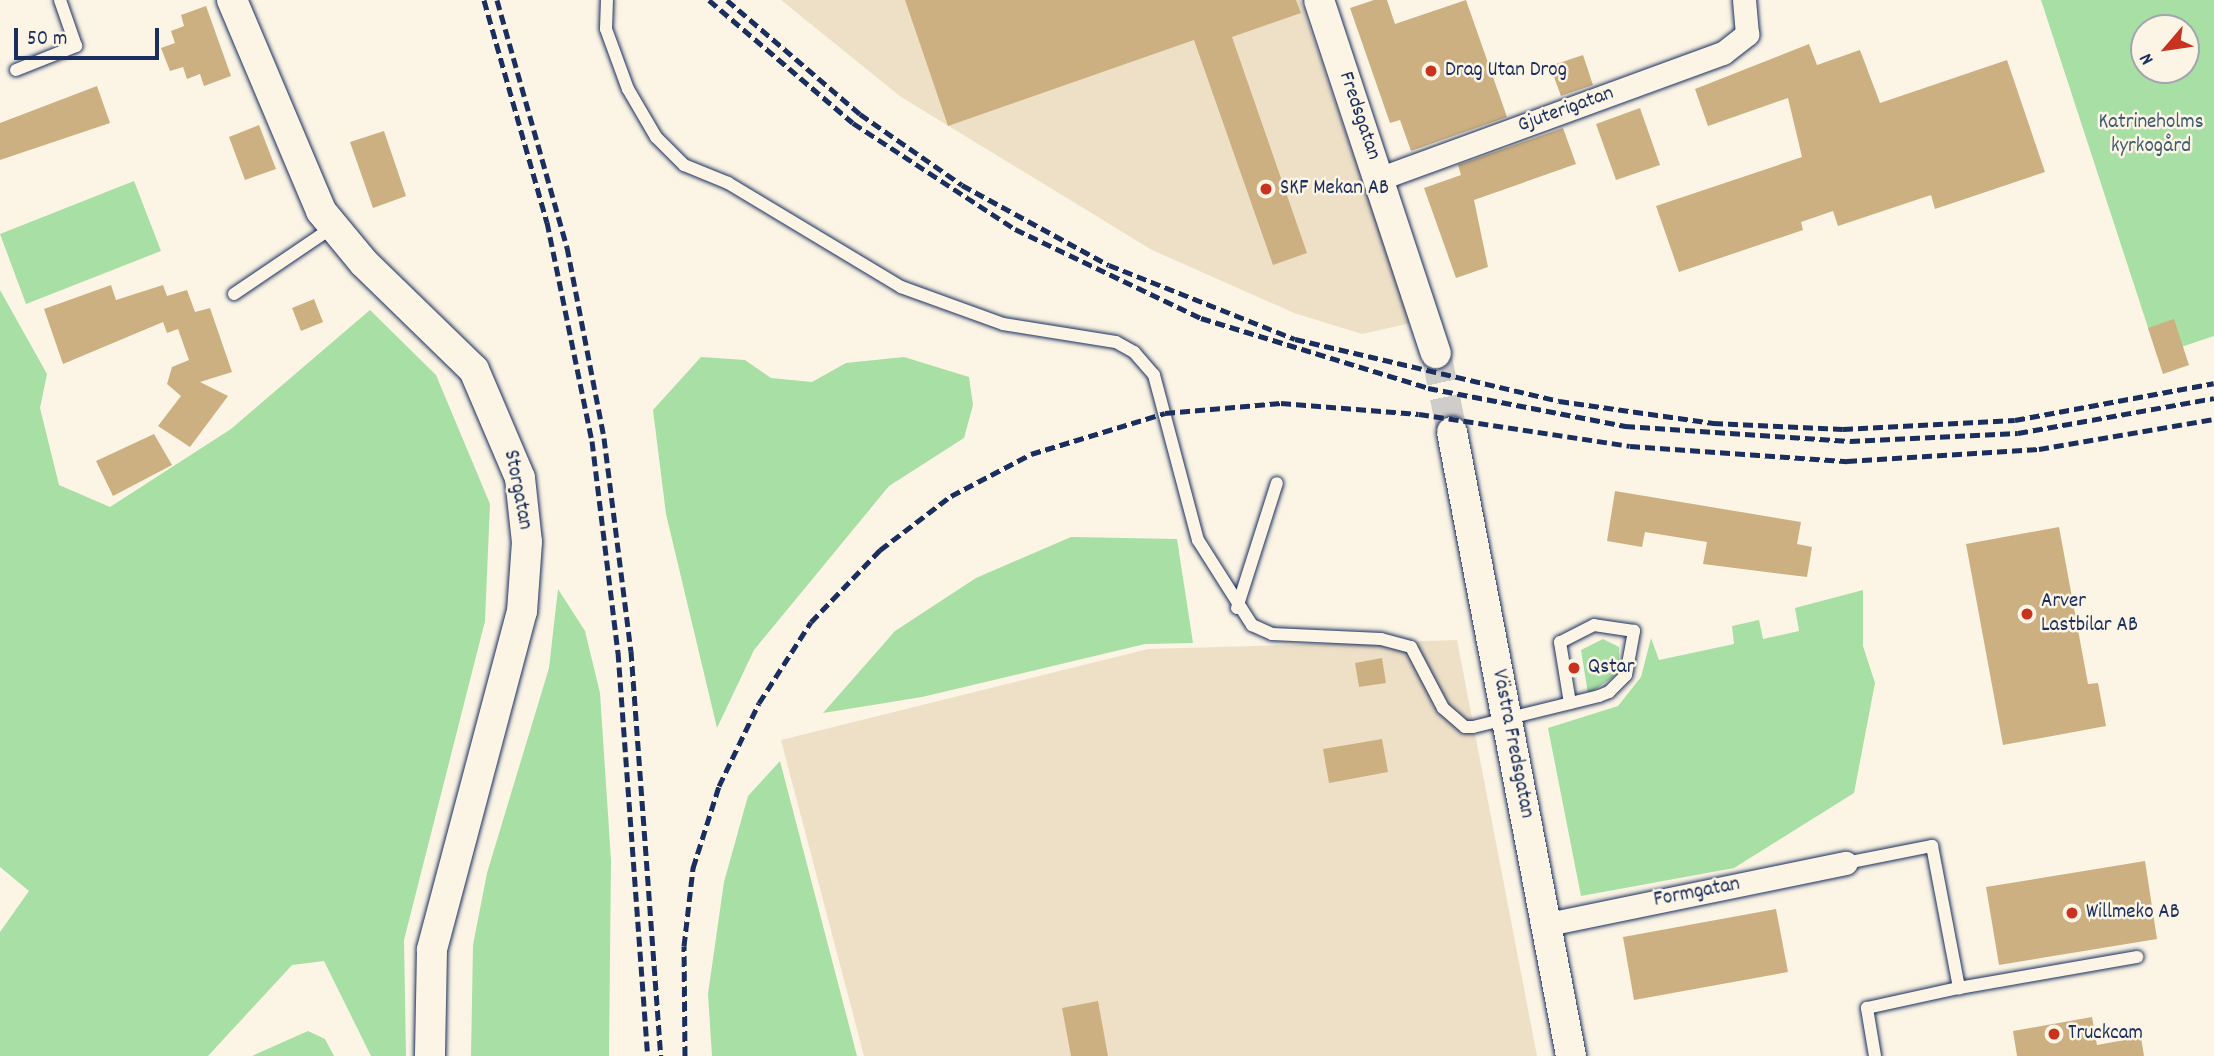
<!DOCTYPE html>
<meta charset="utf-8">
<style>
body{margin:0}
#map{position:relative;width:2214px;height:1056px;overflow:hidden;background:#fcf5e5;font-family:Dekko,sans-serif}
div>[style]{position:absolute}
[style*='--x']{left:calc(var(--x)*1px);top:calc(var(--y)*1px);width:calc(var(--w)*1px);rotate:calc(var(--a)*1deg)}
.built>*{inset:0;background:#eee0c7}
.green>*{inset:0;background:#a7dfa4}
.building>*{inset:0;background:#cdb082}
.tertiary-tunnel>*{height:30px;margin-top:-15px;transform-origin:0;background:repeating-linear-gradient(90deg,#cfcdca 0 30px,transparent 0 45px)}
.roads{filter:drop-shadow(0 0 2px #1b2f5e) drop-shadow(0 0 2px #1b2f5e)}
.service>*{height:12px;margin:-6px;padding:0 6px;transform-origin:6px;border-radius:6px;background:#fcf5e5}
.minor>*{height:23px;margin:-11.5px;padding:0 11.5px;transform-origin:11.5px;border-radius:11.5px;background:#fcf5e5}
.tertiary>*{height:30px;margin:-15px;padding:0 15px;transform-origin:15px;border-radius:15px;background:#fcf5e5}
.rail>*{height:5px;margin-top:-2.5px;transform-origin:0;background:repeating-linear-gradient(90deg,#1b2f5e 0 10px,transparent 0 15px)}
.dots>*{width:19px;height:19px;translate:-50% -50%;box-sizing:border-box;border:4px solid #fcf5e5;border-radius:50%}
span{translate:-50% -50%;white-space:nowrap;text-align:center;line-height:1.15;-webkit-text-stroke:5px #fcf5e5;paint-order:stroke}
.poi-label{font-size:21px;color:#1b2f5e}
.left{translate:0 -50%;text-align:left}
.street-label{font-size:21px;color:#1b2f5e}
.park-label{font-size:21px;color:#3e5b70}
.north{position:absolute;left:2130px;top:14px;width:70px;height:70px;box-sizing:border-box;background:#fcf5e5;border:2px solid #a2a6af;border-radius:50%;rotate:241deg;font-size:19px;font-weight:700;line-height:28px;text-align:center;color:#1b2f5e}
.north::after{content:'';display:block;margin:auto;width:24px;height:32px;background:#c8321e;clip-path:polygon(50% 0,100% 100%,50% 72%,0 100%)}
.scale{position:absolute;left:14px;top:28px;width:145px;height:32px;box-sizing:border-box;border:4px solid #1b2f5e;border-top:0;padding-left:9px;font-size:21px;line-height:24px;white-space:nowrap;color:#1b2f5e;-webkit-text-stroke:5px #fcf5e5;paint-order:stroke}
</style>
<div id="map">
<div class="built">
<div style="clip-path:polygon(781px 0,1300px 0,1411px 323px,1362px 334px,1294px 313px,1152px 250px,901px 97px)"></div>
<div style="clip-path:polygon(1457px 640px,1537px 1056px,864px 1056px,781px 740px,1148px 649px)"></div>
</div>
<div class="green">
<div style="clip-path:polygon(evenodd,2041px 0,2214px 0,2214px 336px,2157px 355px,2041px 0,2144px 28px,2186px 28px,2186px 70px,2144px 70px,2144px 28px)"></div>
<div style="clip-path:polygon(134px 181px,161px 251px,26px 304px,0 234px)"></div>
<div style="clip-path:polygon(0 290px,47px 374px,40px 408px,59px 485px,110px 507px,231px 429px,370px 310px,436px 375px,490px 504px,485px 621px,404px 940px,406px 1056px,371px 1056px,324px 961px,292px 965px,208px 1056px,0 1056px,0 932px,29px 891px,0 867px)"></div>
<div style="clip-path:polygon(701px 357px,745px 360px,771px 378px,812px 382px,846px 363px,904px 357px,969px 377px,973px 405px,964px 438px,889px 486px,754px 650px,717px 728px,666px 514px,653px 410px)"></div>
<div style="clip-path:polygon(1071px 537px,1177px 539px,1193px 643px,1145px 644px,922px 697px,823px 713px,895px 631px,976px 578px)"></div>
<div style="clip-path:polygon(558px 589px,585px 631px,600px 693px,611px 860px,609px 1056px,471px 1056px,473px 945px,487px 873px,549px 668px)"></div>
<div style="clip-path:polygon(1863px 590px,1863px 646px,1875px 683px,1854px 793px,1734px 868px,1581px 896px,1548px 728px,1618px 706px,1641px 677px,1651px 638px,1659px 660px,1734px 644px,1732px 626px,1759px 620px,1763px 639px,1799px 631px,1795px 608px)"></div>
<div style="clip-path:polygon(1603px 639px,1619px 647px,1619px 673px,1588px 694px,1581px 650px)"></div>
<div style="clip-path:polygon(780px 761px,857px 1056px,712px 1056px,708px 994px,724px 882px,748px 796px)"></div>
<div style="clip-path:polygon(308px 1031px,325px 1039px,334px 1056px,252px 1056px)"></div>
</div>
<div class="building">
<div style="clip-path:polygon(905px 0,1296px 0,1301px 13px,1232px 37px,1307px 253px,1273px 265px,1194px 40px,948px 126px)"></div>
<div style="clip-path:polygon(1374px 0,1387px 0,1395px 24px,1466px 0,1507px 117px,1411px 151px,1400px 120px,1390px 123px,1350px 8px)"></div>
<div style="clip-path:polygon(206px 6px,231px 76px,204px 86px,200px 74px,187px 79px,183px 67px,170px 71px,161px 48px,175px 43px,171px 31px,184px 26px,181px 15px)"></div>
<div style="clip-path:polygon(1809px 44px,1817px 65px,1860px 50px,1880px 103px,2007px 60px,2045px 172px,1935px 209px,1931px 195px,1838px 226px,1833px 211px,1801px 222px,1803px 230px,1679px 272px,1656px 206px,1802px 157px,1788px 98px,1708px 126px,1695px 89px)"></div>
<div style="clip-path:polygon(1583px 55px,1593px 85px,1561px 96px,1550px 66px)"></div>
<div style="clip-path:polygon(97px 86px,110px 123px,0 160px,0 123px)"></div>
<div style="clip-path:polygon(1640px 108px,1660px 165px,1616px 180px,1596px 124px)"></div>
<div style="clip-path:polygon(259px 125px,276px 169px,245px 180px,229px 137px)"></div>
<div style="clip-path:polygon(1563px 128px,1576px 164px,1474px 200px,1488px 267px,1456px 278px,1424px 188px,1461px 175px,1458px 165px)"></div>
<div style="clip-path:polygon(384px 131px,406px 196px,373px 208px,350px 142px)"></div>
<div style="clip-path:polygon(111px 285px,116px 300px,163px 285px,167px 296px,187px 290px,195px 312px,210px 308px,232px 372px,200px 382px,228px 396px,190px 447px,158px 426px,181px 396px,167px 384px,172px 367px,189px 360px,178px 329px,167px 333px,163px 322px,63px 364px,44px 309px)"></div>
<div style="clip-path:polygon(314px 299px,323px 322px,301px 331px,292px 308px)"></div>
<div style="clip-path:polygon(2174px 319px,2189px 365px,2163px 374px,2148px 328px)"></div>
<div style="clip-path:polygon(154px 434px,172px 465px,113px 496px,96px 461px)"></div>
<div style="clip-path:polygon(1615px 491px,1801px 522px,1797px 544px,1812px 547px,1807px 577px,1703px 564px,1707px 542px,1645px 532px,1642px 547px,1607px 541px)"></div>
<div style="clip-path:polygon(2059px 527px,2088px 684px,2098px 683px,2106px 726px,2003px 745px,1966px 544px)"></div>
<div style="clip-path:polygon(1382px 658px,1386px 683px,1359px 687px,1355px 663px)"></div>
<div style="clip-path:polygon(1382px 739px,1388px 772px,1329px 783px,1323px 749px)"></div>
<div style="clip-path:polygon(2145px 861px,2157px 939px,1999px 965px,1986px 887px)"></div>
<div style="clip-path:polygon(1776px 909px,1788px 972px,1634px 1000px,1623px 937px)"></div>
<div style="clip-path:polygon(1098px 1001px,1108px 1056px,1071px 1056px,1062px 1008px)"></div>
<div style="clip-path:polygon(2092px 1017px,2097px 1045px,2141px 1037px,2144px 1056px,2017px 1056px,2013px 1031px)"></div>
</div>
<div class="tertiary-tunnel">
<div style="--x:1436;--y:353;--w:81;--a:78.6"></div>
</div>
<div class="roads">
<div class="service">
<div style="--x:607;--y:0;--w:29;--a:92"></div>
<div style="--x:606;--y:29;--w:64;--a:69.9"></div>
<div style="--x:628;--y:89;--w:56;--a:59.7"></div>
<div style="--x:656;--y:137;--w:40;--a:45"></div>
<div style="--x:684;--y:165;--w:48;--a:22.2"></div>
<div style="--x:728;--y:183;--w:202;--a:31"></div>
<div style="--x:901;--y:287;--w:109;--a:19.9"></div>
<div style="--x:1003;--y:324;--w:114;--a:9.1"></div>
<div style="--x:1116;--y:342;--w:21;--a:29"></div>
<div style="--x:1134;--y:352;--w:30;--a:49"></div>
<div style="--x:1154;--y:375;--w:171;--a:75.1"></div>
<div style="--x:1198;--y:540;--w:101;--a:57.6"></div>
<div style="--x:1252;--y:625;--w:22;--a:24"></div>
<div style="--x:1272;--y:634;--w:109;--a:2.6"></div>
<div style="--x:1381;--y:639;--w:31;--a:15"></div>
<div style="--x:1411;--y:647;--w:69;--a:62.3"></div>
<div style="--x:1443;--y:708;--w:29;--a:41"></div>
<div style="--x:1465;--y:727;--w:8;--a:0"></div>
<div style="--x:1473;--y:727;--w:130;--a:-13.8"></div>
<div style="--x:1599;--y:696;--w:11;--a:-22"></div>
<div style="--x:1609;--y:692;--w:24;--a:-45"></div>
<div style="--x:1626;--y:675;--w:45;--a:-79.7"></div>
<div style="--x:1634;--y:631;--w:40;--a:-171.5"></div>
<div style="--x:1594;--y:625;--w:38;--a:153"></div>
<div style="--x:1560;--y:642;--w:62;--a:80.7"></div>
<div style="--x:16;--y:70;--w:65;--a:-21.8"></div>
<div style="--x:76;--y:46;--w:49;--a:-109.2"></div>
<div style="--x:234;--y:294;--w:120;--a:-34.1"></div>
<div style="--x:1237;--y:608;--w:131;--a:-72.3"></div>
<div style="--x:1846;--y:863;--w:88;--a:-11.2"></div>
<div style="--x:1932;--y:846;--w:145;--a:79.2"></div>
<div style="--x:1959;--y:988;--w:181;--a:-9.9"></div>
<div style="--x:1875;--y:1056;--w:49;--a:-99.5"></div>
<div style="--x:1867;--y:1008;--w:94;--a:-12.3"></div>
</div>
<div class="minor">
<div style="--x:1381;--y:178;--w:364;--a:-20.1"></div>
<div style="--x:1723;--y:53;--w:31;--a:-38"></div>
<div style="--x:1747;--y:34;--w:34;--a:-95"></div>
<div style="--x:1548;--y:924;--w:304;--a:-11.6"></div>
</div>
<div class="tertiary">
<div style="--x:232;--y:0;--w:229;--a:67.1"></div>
<div style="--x:321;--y:211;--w:67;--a:50.4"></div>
<div style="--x:364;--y:263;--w:153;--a:44.2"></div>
<div style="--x:474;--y:370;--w:117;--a:66.9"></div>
<div style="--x:520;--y:478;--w:64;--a:83.8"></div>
<div style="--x:527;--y:542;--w:69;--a:94.1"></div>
<div style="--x:522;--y:611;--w:351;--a:104.9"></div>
<div style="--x:432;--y:950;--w:106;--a:91.1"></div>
<div style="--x:1319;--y:0;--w:372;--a:71.7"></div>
<div style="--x:1452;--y:432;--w:635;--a:79.2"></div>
</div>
</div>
<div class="rail">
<div style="--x:484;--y:0;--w:231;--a:74.2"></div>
<div style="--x:547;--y:222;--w:224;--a:78.4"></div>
<div style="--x:592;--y:441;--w:213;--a:83"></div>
<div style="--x:618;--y:652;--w:405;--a:85.8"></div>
<div style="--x:497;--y:0;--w:257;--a:74.2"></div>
<div style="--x:567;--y:247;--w:195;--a:79"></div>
<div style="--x:604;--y:438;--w:215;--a:82.8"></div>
<div style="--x:631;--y:651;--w:406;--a:85.8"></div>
<div style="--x:709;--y:0;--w:189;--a:40.5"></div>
<div style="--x:853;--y:123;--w:194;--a:33.2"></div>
<div style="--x:1015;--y:229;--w:206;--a:25.6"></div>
<div style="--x:1201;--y:318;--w:238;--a:17.1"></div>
<div style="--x:1428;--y:388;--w:201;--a:10.9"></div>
<div style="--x:1625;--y:426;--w:225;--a:3.8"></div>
<div style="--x:1850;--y:441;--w:168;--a:-2.7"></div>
<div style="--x:2018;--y:433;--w:199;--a:-10.1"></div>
<div style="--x:727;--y:0;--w:175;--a:40.6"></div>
<div style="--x:860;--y:114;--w:124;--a:34.8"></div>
<div style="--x:962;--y:185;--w:167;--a:28.6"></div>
<div style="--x:1109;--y:265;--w:200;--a:21.7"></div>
<div style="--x:1295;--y:339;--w:271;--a:13.2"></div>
<div style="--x:1559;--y:401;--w:156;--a:8.1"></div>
<div style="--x:1713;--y:423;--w:130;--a:2.6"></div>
<div style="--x:1843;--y:429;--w:172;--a:-3"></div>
<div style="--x:2015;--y:420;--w:202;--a:-10.5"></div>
<div style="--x:685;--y:1056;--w:110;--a:-90.5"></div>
<div style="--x:684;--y:946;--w:79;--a:-83.4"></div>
<div style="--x:693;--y:868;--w:86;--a:-72.4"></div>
<div style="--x:719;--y:786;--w:92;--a:-64.3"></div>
<div style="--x:759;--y:703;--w:96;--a:-57.3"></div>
<div style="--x:811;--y:622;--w:100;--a:-46.2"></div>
<div style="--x:880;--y:550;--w:89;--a:-37.3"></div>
<div style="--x:951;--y:496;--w:90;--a:-27.7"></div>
<div style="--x:1031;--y:454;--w:140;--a:-17"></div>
<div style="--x:1165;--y:413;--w:116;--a:-4.9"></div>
<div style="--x:1281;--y:403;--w:138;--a:4.6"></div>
<div style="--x:1419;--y:414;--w:213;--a:8.6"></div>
<div style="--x:1630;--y:446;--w:218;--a:4"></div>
<div style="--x:1847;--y:461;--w:192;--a:-3.6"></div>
<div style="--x:2039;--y:449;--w:178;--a:-9.7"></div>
</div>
<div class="dots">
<div style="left:1431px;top:71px;background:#c8321e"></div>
<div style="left:1266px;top:189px;background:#c8321e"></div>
<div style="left:2027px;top:614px;background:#c8321e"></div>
<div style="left:1574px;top:668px;background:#c8321e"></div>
<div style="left:2072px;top:913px;background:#c8321e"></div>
<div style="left:2054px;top:1034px;background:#c8321e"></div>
</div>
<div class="poi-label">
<span class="left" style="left:1445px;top:71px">Drag Utan Drog</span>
<span class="left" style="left:1280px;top:189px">SKF Mekan AB</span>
<span class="left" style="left:2041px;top:614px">Arver<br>Lastbilar AB</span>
<span class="left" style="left:1588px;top:668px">Qstar</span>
<span class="left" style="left:2086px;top:913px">Willmeko AB</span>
<span class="left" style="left:2068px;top:1034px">Truckcam</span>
</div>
<div class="street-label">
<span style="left:1566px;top:110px;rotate:-20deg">Gjuterigatan</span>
<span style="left:1359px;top:116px;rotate:71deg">Fredsgatan</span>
<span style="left:517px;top:490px;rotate:79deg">Storgatan</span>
<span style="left:1512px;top:744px;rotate:79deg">Västra Fredsgatan</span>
<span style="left:1697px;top:893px;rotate:-11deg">Formgatan</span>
</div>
<div class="park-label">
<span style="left:2151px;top:135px">Katrineholms<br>kyrkogård</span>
</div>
<div class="north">N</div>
<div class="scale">50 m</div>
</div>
